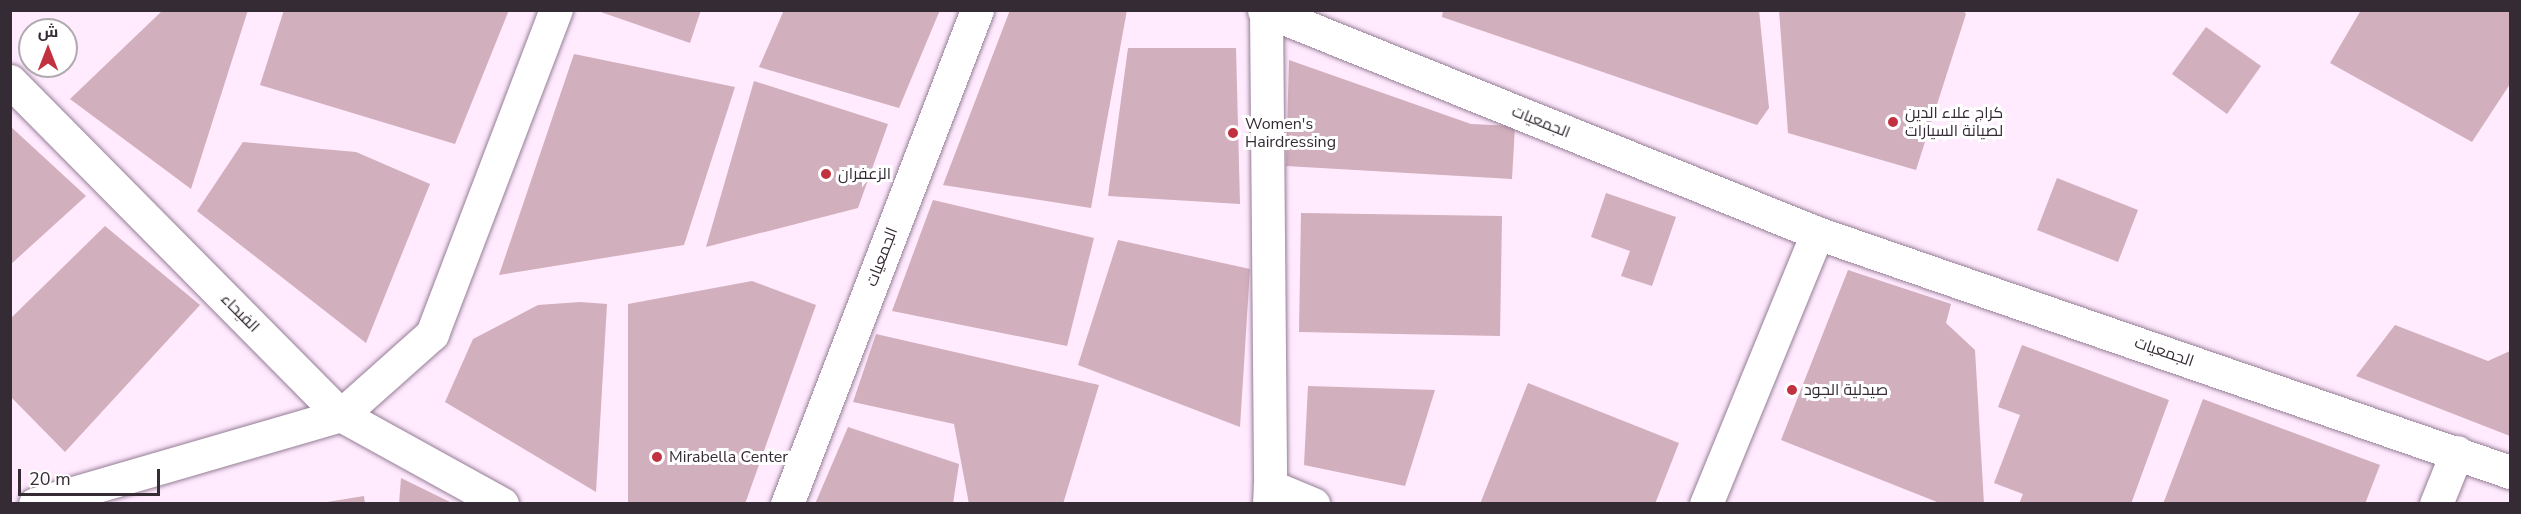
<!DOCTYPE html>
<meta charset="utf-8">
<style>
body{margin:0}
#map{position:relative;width:2521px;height:514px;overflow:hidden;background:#ffeafe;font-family:"Nunito Sans",Cairo,sans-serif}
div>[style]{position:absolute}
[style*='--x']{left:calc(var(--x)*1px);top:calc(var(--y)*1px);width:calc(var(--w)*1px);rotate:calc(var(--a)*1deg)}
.building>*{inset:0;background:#d2afbc}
.roads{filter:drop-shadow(0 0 2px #957e95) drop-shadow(0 0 2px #957e95)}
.minor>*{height:33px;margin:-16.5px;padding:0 16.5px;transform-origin:16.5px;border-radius:16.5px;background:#fff}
.secondary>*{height:33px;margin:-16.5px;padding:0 16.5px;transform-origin:16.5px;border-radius:16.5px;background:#fff}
.dots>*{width:16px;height:16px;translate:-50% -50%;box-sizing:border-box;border:3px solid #fff;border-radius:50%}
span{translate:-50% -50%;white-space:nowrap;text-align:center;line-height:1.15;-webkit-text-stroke:6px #fff;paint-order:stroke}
.poi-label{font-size:16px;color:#352b34}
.left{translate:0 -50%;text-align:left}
.street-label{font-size:16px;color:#352b34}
.frame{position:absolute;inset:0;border:12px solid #352b34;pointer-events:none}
.north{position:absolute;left:18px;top:18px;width:60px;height:60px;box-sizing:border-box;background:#fff;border:2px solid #aeaaae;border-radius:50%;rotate:0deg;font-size:16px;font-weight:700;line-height:24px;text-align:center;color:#352b34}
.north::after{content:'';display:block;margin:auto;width:21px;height:27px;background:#c23140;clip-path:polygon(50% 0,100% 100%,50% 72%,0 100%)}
.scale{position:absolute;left:18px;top:469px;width:142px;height:27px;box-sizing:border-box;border:3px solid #352b34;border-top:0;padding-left:8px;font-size:18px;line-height:21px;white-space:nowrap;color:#352b34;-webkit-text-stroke:4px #fff;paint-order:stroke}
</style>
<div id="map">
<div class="building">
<div style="clip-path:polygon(163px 10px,248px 10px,191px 189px,70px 99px)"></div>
<div style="clip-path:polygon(284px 10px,509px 10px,455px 144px,260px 85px)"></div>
<div style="clip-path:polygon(595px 10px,701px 10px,690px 43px)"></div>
<div style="clip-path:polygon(784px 10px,940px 10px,899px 108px,759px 67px)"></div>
<div style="clip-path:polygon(1010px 10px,1127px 10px,1091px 208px,943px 185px)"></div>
<div style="clip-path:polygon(1443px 10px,1759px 10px,1769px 108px,1757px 125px,1442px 17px)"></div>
<div style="clip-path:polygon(1779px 10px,1963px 10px,1966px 14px,1916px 170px,1788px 133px)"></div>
<div style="clip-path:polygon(2361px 10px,2510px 10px,2510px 84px,2472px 142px,2330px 63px)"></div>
<div style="clip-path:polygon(2206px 27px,2261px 66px,2227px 114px,2172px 74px)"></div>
<div style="clip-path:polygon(1128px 48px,1236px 48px,1240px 204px,1108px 196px)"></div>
<div style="clip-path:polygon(574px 54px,735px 87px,684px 245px,499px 275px)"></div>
<div style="clip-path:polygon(1289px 60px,1471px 124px,1515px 126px,1512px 179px,1286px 166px)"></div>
<div style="clip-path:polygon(754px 81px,888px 124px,858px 208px,706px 247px)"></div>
<div style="clip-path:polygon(10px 126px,86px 196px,10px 265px)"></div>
<div style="clip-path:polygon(243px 142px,356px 152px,430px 184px,366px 343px,197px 211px)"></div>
<div style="clip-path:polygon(2057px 178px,2138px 210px,2118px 262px,2037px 230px)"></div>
<div style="clip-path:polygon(1606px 193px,1676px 217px,1652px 286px,1621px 276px,1630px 251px,1591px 237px)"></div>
<div style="clip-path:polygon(933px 200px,1094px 238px,1067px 346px,892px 311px)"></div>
<div style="clip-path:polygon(1301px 213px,1502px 216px,1500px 336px,1299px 332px)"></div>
<div style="clip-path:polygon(105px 226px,200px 305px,65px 452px,10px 396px,10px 319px)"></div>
<div style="clip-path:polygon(1118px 240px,1250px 269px,1240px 427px,1078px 365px)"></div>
<div style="clip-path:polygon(1848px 270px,1951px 304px,1946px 323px,1975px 350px,1984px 504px,1942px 504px,1781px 440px)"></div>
<div style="clip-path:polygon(752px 281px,816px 305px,745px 504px,628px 504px,628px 304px)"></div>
<div style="clip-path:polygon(580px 302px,607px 304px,596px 492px,445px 402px,473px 339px,538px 305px)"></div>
<div style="clip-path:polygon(2395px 325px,2488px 361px,2510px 351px,2510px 436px,2356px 376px)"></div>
<div style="clip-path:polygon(876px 334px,1099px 385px,1063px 504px,969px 504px,954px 424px,853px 402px)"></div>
<div style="clip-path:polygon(2022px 345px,2169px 400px,2131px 504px,2019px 504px,2023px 494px,1994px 483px,2020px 415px,1998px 407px)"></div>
<div style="clip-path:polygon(1528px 383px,1679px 443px,1655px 504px,1480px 504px)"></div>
<div style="clip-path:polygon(1308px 386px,1435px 390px,1405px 486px,1304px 465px)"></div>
<div style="clip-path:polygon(2203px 399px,2380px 465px,2365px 504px,2163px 504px)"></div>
<div style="clip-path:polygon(848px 427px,959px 464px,953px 504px,815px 504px)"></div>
<div style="clip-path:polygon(401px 478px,454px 504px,399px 504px)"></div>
<div style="clip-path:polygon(364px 496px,365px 504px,327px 504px,327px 502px)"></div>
</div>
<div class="roads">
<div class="minor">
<div style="--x:1264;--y:10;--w:596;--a:21.96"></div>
<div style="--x:1817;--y:233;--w:733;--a:19.03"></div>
<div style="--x:1266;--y:10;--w:476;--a:89.5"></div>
<div style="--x:10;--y:81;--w:470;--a:45.3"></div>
<div style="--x:341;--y:415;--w:184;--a:28.9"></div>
<div style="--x:35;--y:504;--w:319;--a:-16.2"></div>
<div style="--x:341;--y:415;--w:122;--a:-41.7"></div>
<div style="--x:432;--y:334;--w:347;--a:-69.1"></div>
<div style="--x:1269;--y:504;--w:18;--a:-87"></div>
<div style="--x:1270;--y:486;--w:47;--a:22.7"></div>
<div style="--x:1706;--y:504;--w:293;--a:-67.7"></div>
<div style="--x:2436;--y:504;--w:56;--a:-68"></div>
</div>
<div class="secondary">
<div style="--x:787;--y:504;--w:529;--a:-68.96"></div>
</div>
</div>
<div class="dots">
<div style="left:1893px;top:122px;background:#c23140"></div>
<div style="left:1233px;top:133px;background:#c23140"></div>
<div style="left:826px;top:174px;background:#c23140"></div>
<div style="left:1792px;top:390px;background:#c23140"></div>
<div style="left:657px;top:457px;background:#c23140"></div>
</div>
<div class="poi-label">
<span class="left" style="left:1905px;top:122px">كراج علاء الدين<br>لصيانة السيارات</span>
<span class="left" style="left:1245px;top:133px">Women's<br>Hairdressing</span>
<span class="left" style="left:838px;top:174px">الزعفران</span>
<span class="left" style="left:1804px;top:390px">صيدلية الجود</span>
<span class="left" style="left:669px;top:457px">Mirabella Center</span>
</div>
<div class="street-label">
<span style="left:1541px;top:122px;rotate:22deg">الجمعيات</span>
<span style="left:882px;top:257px;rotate:-69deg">الجمعيات</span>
<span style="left:240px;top:313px;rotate:45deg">الفيحاء</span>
<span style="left:2164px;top:352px;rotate:19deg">الجمعيات</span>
</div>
<div class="frame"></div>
<div class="north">ش</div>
<div class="scale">20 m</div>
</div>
